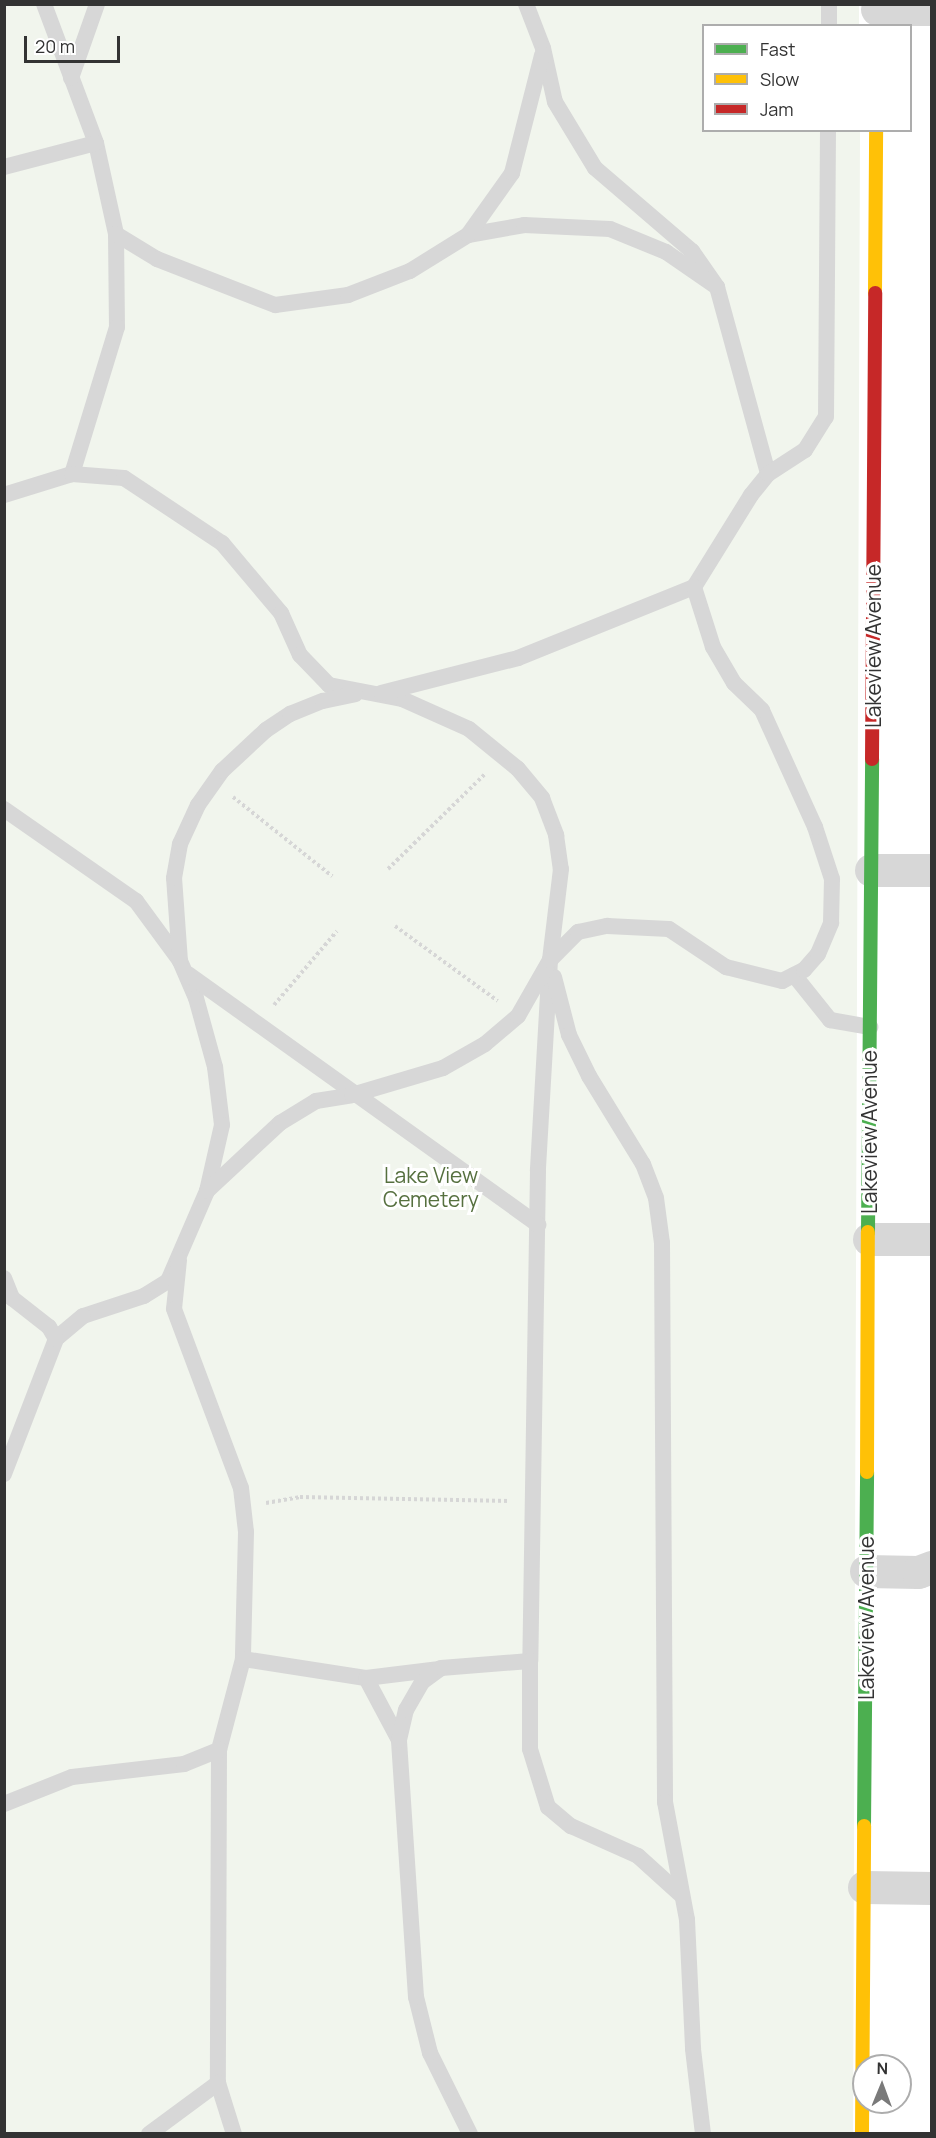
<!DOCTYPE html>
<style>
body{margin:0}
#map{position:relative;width:936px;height:2138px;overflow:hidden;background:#fff;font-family:Manrope,sans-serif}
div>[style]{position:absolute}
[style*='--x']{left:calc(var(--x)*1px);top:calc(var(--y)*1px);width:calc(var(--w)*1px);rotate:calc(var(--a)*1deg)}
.green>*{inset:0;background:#f1f5ed}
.path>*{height:4px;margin-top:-2px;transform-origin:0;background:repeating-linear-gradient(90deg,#d6d6d6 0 3px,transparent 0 6px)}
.lane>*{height:16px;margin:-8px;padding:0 8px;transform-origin:8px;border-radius:8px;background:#d7d7d7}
.street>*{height:33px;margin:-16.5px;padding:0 16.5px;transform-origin:16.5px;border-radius:16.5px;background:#d7d7d7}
.fast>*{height:14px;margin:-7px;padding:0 7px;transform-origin:7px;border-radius:7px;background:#4caf50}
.slow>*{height:14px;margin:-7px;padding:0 7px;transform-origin:7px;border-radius:7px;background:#ffc107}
.jam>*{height:14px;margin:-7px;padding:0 7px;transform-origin:7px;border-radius:7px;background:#c62828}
span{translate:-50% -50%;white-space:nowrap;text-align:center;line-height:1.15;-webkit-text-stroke:6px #fff;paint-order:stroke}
.street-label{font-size:21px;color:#333}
.park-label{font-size:21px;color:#56703f}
.frame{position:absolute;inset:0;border:6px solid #333;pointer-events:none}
.legend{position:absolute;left:702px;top:24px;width:210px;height:108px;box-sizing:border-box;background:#fff;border:2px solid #adadad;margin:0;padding:8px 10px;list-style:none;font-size:18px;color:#333}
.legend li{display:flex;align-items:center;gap:12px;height:30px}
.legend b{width:30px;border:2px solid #adadad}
.north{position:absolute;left:852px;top:2054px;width:60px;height:60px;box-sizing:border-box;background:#fff;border:2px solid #adadad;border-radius:50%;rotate:1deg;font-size:16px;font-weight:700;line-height:24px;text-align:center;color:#333}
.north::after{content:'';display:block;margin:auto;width:21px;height:27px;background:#7a7a7a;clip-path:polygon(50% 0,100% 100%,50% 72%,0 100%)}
.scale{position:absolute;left:24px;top:36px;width:96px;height:27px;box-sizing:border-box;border:3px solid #333;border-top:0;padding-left:8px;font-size:18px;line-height:21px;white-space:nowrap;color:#333;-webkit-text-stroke:4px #fff;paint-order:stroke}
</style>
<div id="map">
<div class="green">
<div style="clip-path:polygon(5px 5px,859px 5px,859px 25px,704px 26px,704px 130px,860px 131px,853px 2133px,5px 2134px)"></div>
</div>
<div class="path">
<div style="--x:233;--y:797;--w:127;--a:38.6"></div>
<div style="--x:388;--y:869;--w:137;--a:-44.4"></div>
<div style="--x:395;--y:926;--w:127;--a:36.1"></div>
<div style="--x:274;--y:1005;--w:97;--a:-49.6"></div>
<div style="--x:266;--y:1503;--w:35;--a:-10"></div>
<div style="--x:300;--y:1497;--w:210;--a:1.1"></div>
</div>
<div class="lane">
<div style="--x:44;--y:4;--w:148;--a:69.5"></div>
<div style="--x:96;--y:143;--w:93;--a:77.6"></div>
<div style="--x:116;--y:234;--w:93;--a:89.4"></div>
<div style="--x:117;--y:327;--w:154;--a:107"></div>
<div style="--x:526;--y:4;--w:47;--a:68.9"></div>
<div style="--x:543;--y:48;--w:55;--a:77.5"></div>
<div style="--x:555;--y:102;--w:77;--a:58.8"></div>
<div style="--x:595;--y:168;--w:128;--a:40.6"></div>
<div style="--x:692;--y:251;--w:44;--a:55.2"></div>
<div style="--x:717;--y:287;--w:194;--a:74.7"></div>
<div style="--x:829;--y:26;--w:22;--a:-90"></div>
<div style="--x:71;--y:78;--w:78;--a:-70.6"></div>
<div style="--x:4;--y:167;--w:95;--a:-14.6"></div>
<div style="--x:116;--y:234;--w:48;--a:31.4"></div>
<div style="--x:157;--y:259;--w:127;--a:21.3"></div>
<div style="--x:275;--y:305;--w:74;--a:-7.8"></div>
<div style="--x:348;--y:295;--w:66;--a:-21.2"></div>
<div style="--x:410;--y:271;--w:68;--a:-31.8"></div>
<div style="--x:468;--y:235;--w:57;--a:-10.1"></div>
<div style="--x:524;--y:225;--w:86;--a:2.7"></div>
<div style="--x:610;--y:229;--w:61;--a:22.3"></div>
<div style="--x:666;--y:252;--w:62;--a:34.5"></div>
<div style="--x:468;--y:235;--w:76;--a:-54.6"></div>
<div style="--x:512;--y:173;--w:122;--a:-75.7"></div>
<div style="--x:4;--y:495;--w:71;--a:-17.2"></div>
<div style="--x:72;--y:474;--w:52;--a:4.4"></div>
<div style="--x:124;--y:478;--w:118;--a:33.6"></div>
<div style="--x:222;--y:543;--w:92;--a:49.9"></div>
<div style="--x:281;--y:613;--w:46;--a:65.7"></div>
<div style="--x:300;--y:655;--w:42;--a:46"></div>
<div style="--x:329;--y:685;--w:74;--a:10.9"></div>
<div style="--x:402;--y:699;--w:73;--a:24.1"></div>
<div style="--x:469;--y:729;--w:63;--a:39.2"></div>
<div style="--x:518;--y:769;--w:38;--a:50"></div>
<div style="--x:542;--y:798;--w:40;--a:69"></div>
<div style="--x:556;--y:835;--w:34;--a:82"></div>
<div style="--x:561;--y:869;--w:92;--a:96.9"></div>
<div style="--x:550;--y:960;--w:211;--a:93.3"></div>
<div style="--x:538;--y:1171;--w:490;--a:90.9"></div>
<div style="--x:381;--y:693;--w:141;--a:-14.3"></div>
<div style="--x:518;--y:658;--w:190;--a:-22"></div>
<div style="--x:694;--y:587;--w:108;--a:-58.2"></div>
<div style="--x:751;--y:495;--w:27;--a:-51"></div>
<div style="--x:768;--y:474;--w:44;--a:-33"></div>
<div style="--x:805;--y:450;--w:39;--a:-58"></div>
<div style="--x:826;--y:417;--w:287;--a:-89.6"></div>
<div style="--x:4;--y:809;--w:161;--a:34.9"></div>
<div style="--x:136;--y:901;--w:74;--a:53.7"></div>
<div style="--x:180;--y:961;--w:40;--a:66.6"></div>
<div style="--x:196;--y:998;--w:72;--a:74.6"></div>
<div style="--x:215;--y:1067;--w:58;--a:83.1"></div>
<div style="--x:222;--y:1125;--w:68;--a:102.8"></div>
<div style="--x:207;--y:1191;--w:98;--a:113.4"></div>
<div style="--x:168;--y:1281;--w:28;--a:148"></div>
<div style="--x:144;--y:1296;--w:64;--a:161.8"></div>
<div style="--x:83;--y:1316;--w:35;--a:140"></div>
<div style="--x:56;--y:1339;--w:145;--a:111.1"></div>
<div style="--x:180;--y:961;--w:83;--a:-94.1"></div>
<div style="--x:174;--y:878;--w:35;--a:-80"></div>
<div style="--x:180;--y:844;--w:43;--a:-65.2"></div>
<div style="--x:198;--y:805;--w:42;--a:-54.8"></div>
<div style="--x:222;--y:771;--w:60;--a:-43"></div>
<div style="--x:266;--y:730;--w:29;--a:-34"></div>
<div style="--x:290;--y:714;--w:35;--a:-22"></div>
<div style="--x:323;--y:701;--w:33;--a:-12"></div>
<div style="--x:188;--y:974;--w:431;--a:35.6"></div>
<div style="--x:794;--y:975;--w:58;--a:51.3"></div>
<div style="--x:830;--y:1020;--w:41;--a:9.9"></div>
<div style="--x:554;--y:977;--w:60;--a:75.5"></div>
<div style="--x:569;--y:1035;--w:46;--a:64"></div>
<div style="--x:589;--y:1076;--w:103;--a:58.5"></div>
<div style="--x:643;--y:1164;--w:36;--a:69"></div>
<div style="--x:656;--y:1198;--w:45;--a:82.4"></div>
<div style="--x:662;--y:1243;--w:559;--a:89.69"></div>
<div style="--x:665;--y:1802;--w:120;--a:79.4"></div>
<div style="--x:687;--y:1920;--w:129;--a:87.3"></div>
<div style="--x:693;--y:2049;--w:86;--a:83.3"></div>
<div style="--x:207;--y:1191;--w:100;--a:-43"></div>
<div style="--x:280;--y:1123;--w:42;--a:-31.4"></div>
<div style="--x:316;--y:1101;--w:36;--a:-9"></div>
<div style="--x:352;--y:1095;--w:95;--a:-16.5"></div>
<div style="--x:443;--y:1068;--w:48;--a:-29.7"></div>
<div style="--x:485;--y:1044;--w:43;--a:-40.3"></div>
<div style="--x:518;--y:1016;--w:64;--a:-60.3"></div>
<div style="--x:550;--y:960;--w:40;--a:-45"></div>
<div style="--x:578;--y:932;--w:30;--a:-12"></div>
<div style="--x:607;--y:926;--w:62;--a:2.8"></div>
<div style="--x:669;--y:929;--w:69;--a:33.7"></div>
<div style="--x:726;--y:967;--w:58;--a:14"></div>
<div style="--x:782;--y:981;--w:25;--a:-27"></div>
<div style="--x:804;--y:970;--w:21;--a:-49"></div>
<div style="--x:818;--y:954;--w:34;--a:-67"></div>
<div style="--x:831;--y:923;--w:44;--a:-88.7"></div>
<div style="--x:832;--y:879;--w:55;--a:-108.1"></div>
<div style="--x:815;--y:827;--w:128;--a:-114.4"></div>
<div style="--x:762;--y:710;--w:39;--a:-136"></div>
<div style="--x:734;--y:683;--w:42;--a:-120.3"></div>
<div style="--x:713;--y:647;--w:63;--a:-107.6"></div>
<div style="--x:179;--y:1260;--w:49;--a:95.8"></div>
<div style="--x:174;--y:1309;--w:191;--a:69.5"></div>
<div style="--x:241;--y:1488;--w:44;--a:83.5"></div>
<div style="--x:246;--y:1532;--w:127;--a:91.4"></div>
<div style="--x:243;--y:1659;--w:94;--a:104.8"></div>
<div style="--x:219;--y:1750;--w:333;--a:90.2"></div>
<div style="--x:218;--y:2083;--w:53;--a:72.6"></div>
<div style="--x:4;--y:1278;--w:22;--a:68"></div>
<div style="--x:12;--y:1298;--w:47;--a:38.1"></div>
<div style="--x:49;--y:1327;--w:14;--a:60"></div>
<div style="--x:243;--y:1659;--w:124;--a:8.8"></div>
<div style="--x:366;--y:1678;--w:70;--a:62"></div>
<div style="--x:366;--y:1678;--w:74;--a:-7"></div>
<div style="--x:4;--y:1804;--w:73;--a:-21.7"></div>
<div style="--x:72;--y:1777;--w:113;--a:-6.6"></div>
<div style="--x:184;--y:1764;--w:38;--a:-22"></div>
<div style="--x:149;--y:2134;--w:86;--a:-36.5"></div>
<div style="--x:470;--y:2134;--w:90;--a:-116.3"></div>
<div style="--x:430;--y:2053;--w:58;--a:-104"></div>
<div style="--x:416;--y:1997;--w:258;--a:-93.8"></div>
<div style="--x:399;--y:1740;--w:31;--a:-77"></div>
<div style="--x:406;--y:1710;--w:32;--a:-60"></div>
<div style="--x:422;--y:1682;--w:24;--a:-36"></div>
<div style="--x:441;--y:1668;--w:89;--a:-4.5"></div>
<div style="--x:530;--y:1661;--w:88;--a:90"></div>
<div style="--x:530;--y:1749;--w:61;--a:72.8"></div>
<div style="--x:548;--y:1807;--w:30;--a:40"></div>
<div style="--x:571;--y:1826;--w:73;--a:24.1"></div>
<div style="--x:638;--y:1856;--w:57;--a:42.1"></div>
</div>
<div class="street">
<div style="--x:877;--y:9;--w:55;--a:0"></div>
<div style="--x:871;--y:870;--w:61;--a:0"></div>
<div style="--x:869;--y:1239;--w:63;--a:0"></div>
<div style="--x:866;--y:1571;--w:52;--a:1.1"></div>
<div style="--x:918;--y:1572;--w:15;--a:-20"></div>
<div style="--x:864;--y:1887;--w:68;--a:0.8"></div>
</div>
<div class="fast">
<div style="--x:868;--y:1232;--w:473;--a:-89.5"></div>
<div style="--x:864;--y:1826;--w:354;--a:-89.5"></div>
</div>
<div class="slow">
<div style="--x:875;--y:293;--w:163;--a:-89.6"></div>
<div style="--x:867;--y:1472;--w:240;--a:-89.8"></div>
<div style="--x:862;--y:2134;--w:308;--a:-89.6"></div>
</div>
<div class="jam">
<div style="--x:872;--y:759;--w:466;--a:-89.6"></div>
</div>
<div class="street-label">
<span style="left:873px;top:646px;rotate:-90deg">Lakeview Avenue</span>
<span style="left:869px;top:1132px;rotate:-90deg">Lakeview Avenue</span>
<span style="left:866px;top:1618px;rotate:-90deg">Lakeview Avenue</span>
</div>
<div class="park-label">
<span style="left:431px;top:1187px">Lake View<br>Cemetery</span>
</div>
<div class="frame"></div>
<ul class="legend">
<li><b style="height:8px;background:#4caf50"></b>Fast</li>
<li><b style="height:8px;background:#ffc107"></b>Slow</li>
<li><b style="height:8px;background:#c62828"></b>Jam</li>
</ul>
<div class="north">N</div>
<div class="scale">20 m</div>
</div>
